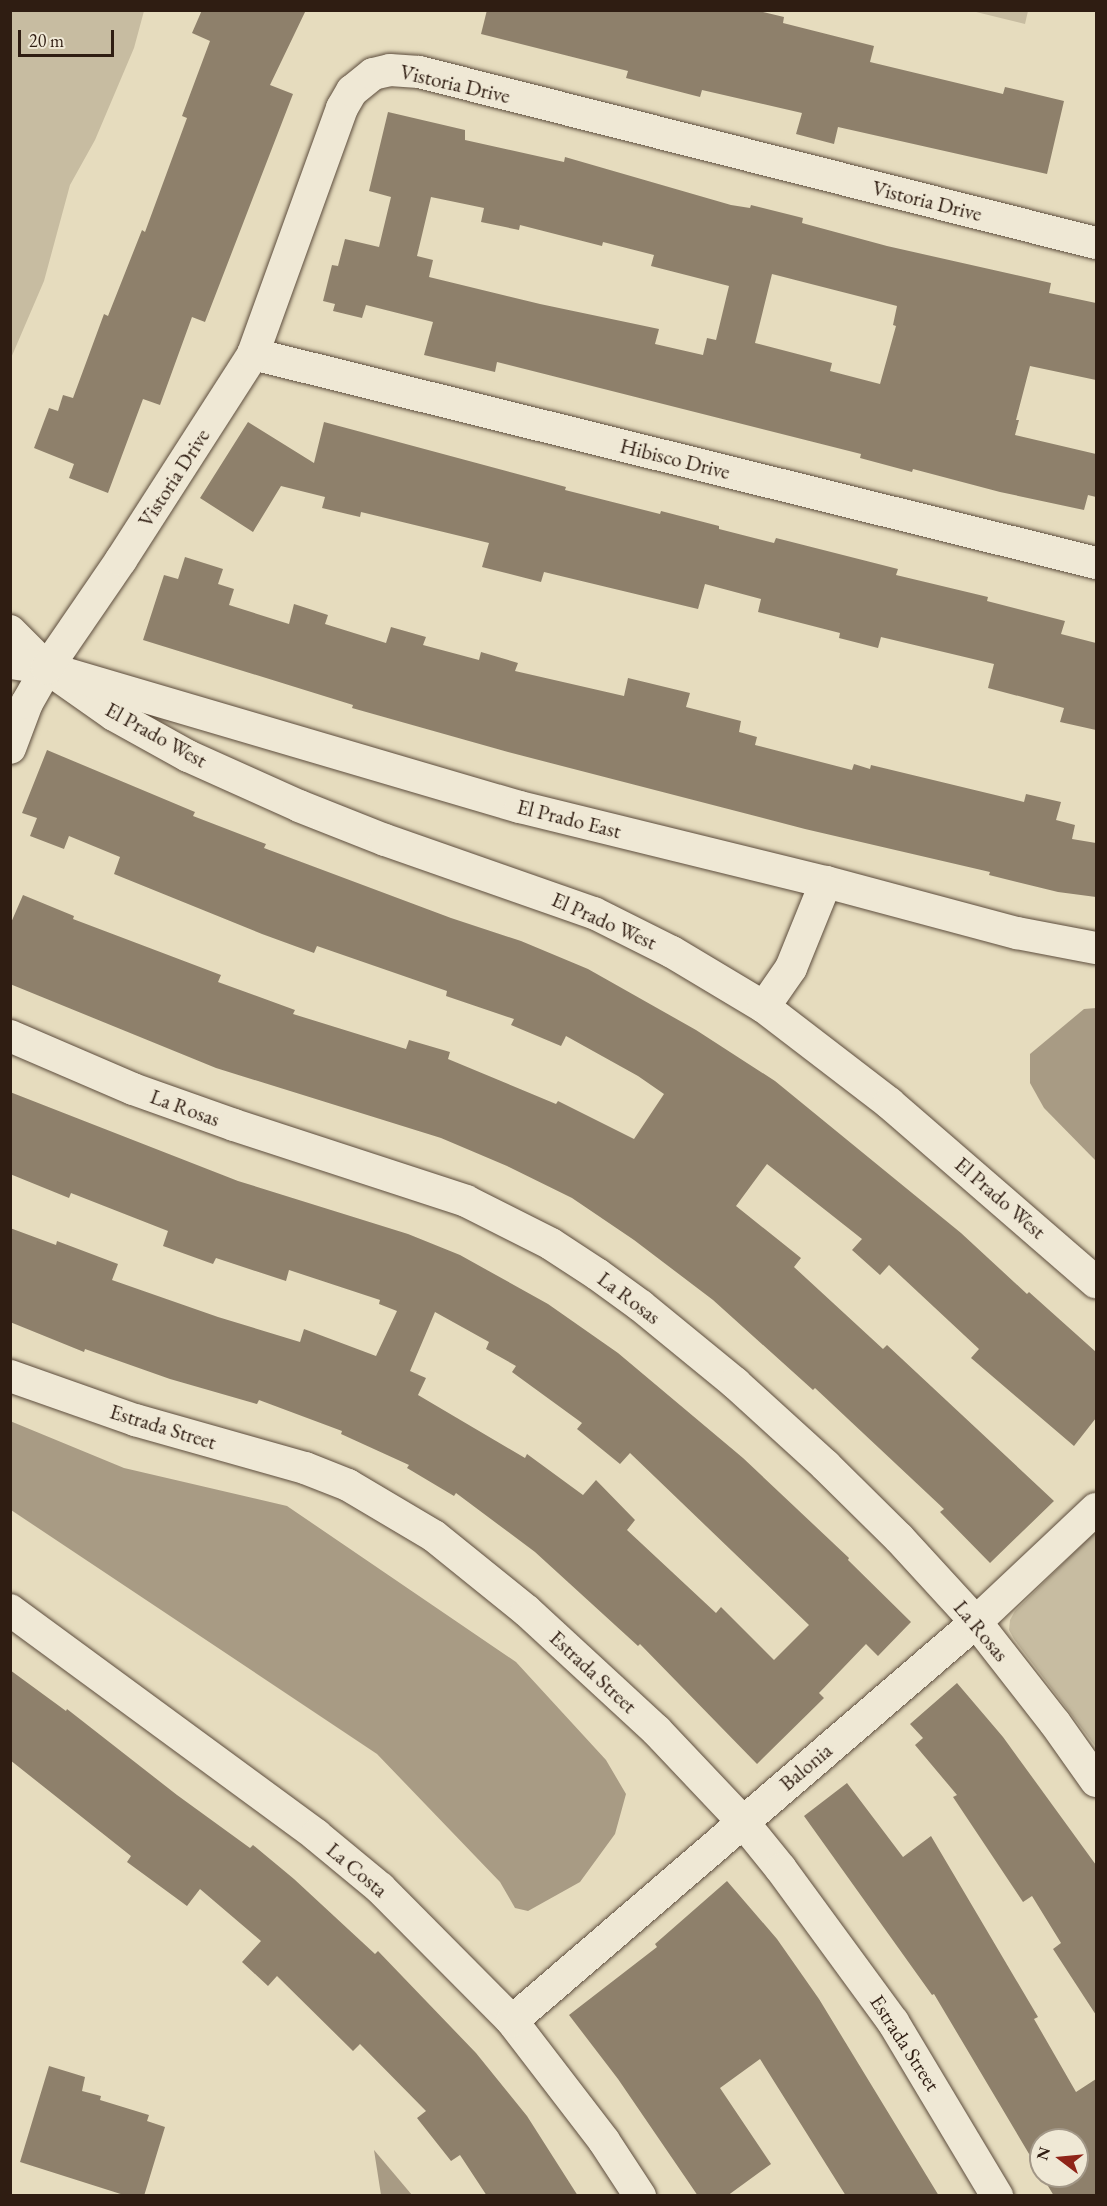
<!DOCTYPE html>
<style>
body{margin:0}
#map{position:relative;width:1107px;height:2206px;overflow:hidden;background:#e6dcbe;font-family:"EB Garamond",serif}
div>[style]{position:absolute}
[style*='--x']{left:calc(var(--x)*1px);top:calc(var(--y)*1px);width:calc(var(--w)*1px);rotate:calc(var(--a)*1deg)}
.green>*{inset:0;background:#c7bca1}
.water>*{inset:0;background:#a89b84}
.building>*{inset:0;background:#8e806b}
.roads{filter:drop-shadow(0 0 2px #5d4d3d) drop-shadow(0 0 2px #5d4d3d)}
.minor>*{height:32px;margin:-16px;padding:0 16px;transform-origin:16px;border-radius:16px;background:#efe8d5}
span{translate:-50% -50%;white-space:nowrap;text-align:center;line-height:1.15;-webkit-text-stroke:5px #efe8d5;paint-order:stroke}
.street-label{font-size:21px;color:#2f1d12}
.frame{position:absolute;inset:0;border:12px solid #2f1d12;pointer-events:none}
.north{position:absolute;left:1029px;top:2128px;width:60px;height:60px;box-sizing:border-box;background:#efe8d5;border:2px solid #a29787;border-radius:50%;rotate:286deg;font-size:16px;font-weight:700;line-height:24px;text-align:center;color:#2f1d12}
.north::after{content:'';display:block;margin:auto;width:21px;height:27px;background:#8f2418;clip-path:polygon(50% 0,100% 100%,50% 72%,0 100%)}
.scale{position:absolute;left:18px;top:30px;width:96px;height:27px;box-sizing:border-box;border:3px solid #2f1d12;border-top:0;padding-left:8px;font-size:18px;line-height:21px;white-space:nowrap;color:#2f1d12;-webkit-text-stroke:4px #efe8d5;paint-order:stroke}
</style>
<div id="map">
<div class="green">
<div style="clip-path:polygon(11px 10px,144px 11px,134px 48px,95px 140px,70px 185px,44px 281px,11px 358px)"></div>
<div style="clip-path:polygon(972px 11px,1028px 11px,1025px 24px)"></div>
<div style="clip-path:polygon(1096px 1531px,1096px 1747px,1014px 1639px,1009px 1630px,1010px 1620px,1015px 1611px)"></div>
</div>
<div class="water">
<div style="clip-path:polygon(1096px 1008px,1096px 1161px,1044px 1108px,1030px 1083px,1030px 1054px,1084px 1009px)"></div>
<div style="clip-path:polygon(10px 1421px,124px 1468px,287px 1506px,516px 1662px,606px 1760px,626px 1794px,615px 1834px,580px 1882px,528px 1911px,515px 1908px,500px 1882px,377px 1754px,11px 1510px)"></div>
<div style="clip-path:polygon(374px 2150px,412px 2195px,381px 2195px)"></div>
</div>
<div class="building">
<div style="clip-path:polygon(202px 10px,306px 10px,270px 85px,293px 94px,205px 322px,192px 317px,160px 405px,143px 399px,108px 493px,69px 478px,74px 464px,34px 448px,49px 408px,58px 411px,63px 395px,73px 398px,104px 314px,108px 316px,142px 230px,145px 232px,187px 118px,182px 116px,210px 41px,192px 33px)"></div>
<div style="clip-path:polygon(487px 10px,755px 10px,784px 17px,783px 23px,874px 46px,870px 62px,1003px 94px,1005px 87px,1064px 101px,1047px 174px,838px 127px,834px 144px,796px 134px,802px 113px,702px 90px,700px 97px,626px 78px,628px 71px,481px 34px)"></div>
<div style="clip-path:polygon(evenodd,388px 112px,465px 130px,465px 140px,564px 162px,565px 157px,731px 205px,750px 208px,751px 205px,803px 218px,802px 223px,887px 246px,1051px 283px,1049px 293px,1096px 303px,1096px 380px,1030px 366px,1016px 420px,1019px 420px,1015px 435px,1096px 454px,1096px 497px,1088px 495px,1084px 510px,1000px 492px,913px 469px,912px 472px,860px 458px,861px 454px,497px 362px,495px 372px,424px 355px,433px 322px,366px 305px,362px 318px,333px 311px,335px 304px,323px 301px,332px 265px,338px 266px,345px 239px,379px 247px,391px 197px,369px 191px,388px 112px,431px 197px,484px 208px,481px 222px,519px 230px,520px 225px,602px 246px,603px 242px,654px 255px,651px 266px,729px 286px,716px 340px,707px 338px,703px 355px,655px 344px,659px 329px,540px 304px,429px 277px,433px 260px,417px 256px,431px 197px,388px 112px,772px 274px,897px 306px,893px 325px,896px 326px,880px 384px,830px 371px,832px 363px,755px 343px,772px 274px)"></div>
<div style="clip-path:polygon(248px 422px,314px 463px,324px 422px,566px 487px,565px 490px,660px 514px,661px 511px,719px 526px,719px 529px,774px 543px,776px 538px,898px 569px,896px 575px,988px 597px,987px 601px,1065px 621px,1061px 634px,1096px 643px,1096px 730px,1060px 722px,1064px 708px,988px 688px,994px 664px,881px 637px,878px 648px,839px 638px,840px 633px,758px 612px,761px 599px,705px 584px,698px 609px,544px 572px,541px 582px,482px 567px,489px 543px,361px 512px,360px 517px,322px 508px,325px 497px,281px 486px,253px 532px,200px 498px)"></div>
<div style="clip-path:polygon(185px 557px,223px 569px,218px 584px,234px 589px,229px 605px,289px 624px,294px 604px,328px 615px,325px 624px,386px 643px,391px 627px,426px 637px,423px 645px,479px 660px,481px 652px,518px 663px,515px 671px,624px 696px,628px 678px,690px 693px,686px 707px,741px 721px,739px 732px,757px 737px,755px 745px,852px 770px,854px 764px,870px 769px,871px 765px,1024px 802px,1026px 794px,1061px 802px,1056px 820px,1075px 825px,1072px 839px,1096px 843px,1096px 897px,1058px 892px,989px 875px,990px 872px,805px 829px,508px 752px,352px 708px,353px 705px,143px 640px,164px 575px,178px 579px)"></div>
<div style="clip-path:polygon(47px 750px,195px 812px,193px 816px,266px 844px,264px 848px,451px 918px,521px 941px,588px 969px,696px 1030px,775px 1081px,961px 1233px,1027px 1294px,1029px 1292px,1096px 1352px,1096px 1418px,1074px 1446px,971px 1358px,979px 1349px,889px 1265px,880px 1275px,852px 1250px,862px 1239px,767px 1164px,736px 1206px,801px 1258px,794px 1267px,883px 1349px,887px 1345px,1054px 1501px,990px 1563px,940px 1512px,944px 1509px,815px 1388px,813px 1390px,713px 1300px,634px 1240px,572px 1198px,507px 1166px,441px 1138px,216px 1068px,10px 984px,10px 925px,23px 895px,74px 916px,73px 919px,221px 975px,218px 982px,295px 1010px,293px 1014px,406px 1049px,409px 1040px,450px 1052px,448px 1059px,556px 1104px,558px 1101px,634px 1139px,664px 1094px,638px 1076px,566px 1036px,561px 1046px,511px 1025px,514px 1019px,446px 996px,447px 991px,317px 946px,314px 953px,262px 934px,114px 874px,120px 857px,69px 836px,64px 849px,30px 836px,37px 818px,22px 813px)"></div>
<div style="clip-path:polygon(evenodd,10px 1092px,238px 1181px,408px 1234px,460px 1255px,548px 1304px,618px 1353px,743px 1458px,849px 1558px,848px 1560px,911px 1622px,878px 1656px,866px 1644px,819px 1693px,824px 1698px,757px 1764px,640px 1644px,638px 1646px,535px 1552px,456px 1493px,454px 1496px,407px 1468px,409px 1465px,341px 1434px,342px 1431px,259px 1400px,257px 1404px,170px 1379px,85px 1349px,84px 1352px,10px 1322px,10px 1228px,56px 1245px,57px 1241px,118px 1264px,112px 1280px,218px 1317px,300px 1342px,304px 1329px,376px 1356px,397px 1311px,379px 1304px,380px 1300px,289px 1270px,286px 1281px,216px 1258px,213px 1264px,163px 1246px,168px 1231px,71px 1193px,69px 1198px,10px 1174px,10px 1092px,435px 1312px,489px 1342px,486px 1349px,516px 1366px,512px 1372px,582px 1423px,577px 1429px,620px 1464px,630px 1453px,809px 1625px,774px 1660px,721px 1607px,716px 1613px,627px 1530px,635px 1520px,596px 1480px,583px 1495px,527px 1454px,525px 1458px,418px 1395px,426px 1378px,410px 1371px,435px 1312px)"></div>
<div style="clip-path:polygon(10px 1670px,66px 1711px,67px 1709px,177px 1795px,250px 1848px,253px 1845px,294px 1879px,375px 1954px,378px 1951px,476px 2053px,527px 2116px,578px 2196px,487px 2196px,460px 2155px,451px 2161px,417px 2118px,426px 2111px,360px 2044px,353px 2051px,277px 1976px,268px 1986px,242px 1962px,261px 1941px,200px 1889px,187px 1906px,127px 1862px,131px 1856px,10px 1760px)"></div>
<div style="clip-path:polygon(957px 1683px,1003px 1737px,1096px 1865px,1096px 2015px,1053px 1949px,1061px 1943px,1032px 1896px,1023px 1902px,953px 1797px,957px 1795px,915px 1745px,923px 1738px,910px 1724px)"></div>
<div style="clip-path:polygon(847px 1783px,903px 1857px,931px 1836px,1038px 2017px,1034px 2019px,1076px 2092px,1096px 2079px,1096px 2196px,1054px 2196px,1042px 2176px,1077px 2176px,1077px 2140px,1041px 2140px,1041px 2174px,934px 1994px,932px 1995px,804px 1816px)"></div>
<div style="clip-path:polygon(727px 1881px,777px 1939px,819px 1999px,939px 2196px,846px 2196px,760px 2059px,720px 2088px,771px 2164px,727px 2196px,698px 2196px,618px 2079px,569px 2015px,657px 1947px,655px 1944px)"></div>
<div style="clip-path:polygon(49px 2066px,85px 2077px,82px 2091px,101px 2096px,100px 2100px,149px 2115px,147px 2121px,165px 2127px,144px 2196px,127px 2196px,20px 2162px)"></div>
</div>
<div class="roads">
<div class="minor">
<div style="--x:253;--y:354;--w:869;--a:13.92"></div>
<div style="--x:10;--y:631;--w:52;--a:45"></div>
<div style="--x:47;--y:668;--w:82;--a:35"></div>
<div style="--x:114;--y:715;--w:85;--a:29"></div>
<div style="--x:188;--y:756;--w:122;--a:24.2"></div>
<div style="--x:299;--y:806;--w:92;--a:21.6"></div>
<div style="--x:385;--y:840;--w:221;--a:19.3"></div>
<div style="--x:594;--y:913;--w:87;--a:26.6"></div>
<div style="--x:672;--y:952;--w:107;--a:30.9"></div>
<div style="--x:764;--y:1007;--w:158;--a:37.5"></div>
<div style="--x:889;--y:1103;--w:274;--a:40.9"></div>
<div style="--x:10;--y:663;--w:37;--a:8"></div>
<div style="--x:47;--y:668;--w:493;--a:16.4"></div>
<div style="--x:520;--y:807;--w:315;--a:13.8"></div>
<div style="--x:826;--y:882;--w:198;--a:15"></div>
<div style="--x:1017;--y:933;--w:80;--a:10.8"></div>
<div style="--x:10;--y:748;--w:48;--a:-69.3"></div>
<div style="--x:27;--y:703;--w:40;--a:-60.3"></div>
<div style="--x:47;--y:668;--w:131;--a:-55.6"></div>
<div style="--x:121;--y:560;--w:245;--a:-57.3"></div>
<div style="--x:253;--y:354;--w:262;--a:-70.1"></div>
<div style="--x:342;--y:108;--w:20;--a:-60"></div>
<div style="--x:352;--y:91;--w:27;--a:-39"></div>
<div style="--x:373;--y:74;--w:17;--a:-13"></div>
<div style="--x:390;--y:70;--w:29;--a:4"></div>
<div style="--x:419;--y:72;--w:698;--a:14.18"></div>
<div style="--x:764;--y:1007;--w:47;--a:-55.3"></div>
<div style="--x:791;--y:968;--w:93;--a:-67.9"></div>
<div style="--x:10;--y:1036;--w:134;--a:23.3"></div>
<div style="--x:133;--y:1089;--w:107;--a:19.6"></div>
<div style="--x:234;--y:1125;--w:244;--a:18.1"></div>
<div style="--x:466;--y:1201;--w:95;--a:26.8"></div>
<div style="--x:551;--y:1244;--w:55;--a:33.1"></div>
<div style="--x:597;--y:1274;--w:54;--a:36"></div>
<div style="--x:641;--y:1306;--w:122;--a:39.3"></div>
<div style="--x:735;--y:1383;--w:122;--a:42.3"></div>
<div style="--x:825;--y:1465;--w:104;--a:44.6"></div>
<div style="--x:899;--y:1538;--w:114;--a:47.5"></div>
<div style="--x:976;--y:1622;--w:128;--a:52"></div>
<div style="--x:1055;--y:1723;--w:71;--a:54.7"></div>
<div style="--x:10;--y:1376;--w:133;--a:19.4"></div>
<div style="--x:135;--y:1420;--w:177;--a:15.8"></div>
<div style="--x:305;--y:1468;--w:46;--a:21.6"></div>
<div style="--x:348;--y:1485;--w:100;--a:30.7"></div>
<div style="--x:434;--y:1536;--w:119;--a:38.9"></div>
<div style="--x:527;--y:1611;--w:176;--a:42.7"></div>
<div style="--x:656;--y:1730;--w:127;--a:46.6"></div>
<div style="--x:743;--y:1822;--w:60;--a:51"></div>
<div style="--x:781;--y:1869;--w:190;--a:53.8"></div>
<div style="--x:893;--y:2022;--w:203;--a:59.1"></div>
<div style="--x:10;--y:1610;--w:380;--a:36.3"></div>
<div style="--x:316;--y:1835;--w:83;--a:39.6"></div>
<div style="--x:380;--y:1888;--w:187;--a:45.2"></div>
<div style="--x:512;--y:2021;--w:151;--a:52.5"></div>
<div style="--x:604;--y:2141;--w:66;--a:56.8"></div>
<div style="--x:512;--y:2021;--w:612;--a:-40.69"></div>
<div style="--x:976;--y:1622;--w:165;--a:-43.3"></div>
</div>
</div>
<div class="street-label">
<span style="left:455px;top:84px;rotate:13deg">Vistoria Drive</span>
<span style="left:927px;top:201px;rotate:14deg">Vistoria Drive</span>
<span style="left:675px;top:459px;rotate:14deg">Hibisco Drive</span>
<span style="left:174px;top:478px;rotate:-57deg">Vistoria Drive</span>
<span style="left:156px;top:735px;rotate:29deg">El Prado West</span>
<span style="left:569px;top:819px;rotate:14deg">El Prado East</span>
<span style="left:604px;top:921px;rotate:24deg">El Prado West</span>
<span style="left:185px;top:1108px;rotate:20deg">La Rosas</span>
<span style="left:1000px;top:1198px;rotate:41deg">El Prado West</span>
<span style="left:629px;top:1298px;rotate:37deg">La Rosas</span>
<span style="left:163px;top:1427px;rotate:17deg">Estrada Street</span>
<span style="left:981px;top:1631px;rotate:50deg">La Rosas</span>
<span style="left:593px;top:1672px;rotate:43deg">Estrada Street</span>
<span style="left:806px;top:1767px;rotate:-40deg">Balonia</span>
<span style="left:357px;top:1870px;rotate:40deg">La Costa</span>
<span style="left:905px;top:2043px;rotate:57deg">Estrada Street</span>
</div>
<div class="frame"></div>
<div class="north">N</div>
<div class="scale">20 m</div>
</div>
